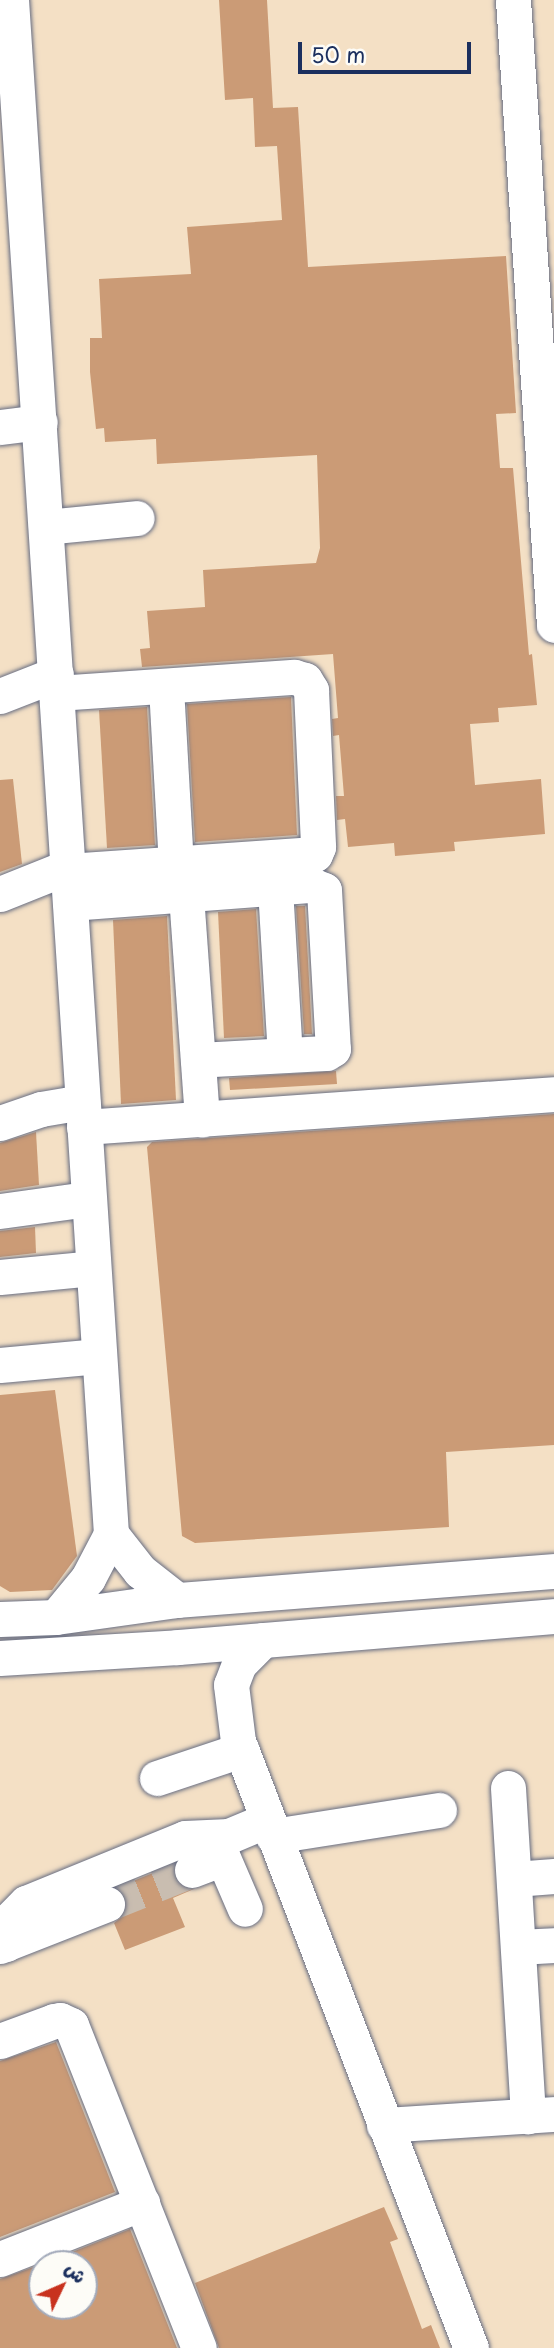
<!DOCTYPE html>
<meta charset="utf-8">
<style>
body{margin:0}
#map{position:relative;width:554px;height:2348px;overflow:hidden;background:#f4e0c5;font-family:"Playpen Sans","Playpen Sans Arabic",sans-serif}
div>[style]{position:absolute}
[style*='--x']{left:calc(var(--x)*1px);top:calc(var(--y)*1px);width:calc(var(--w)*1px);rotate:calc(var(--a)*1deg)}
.building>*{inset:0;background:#cb9b76}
.minor-tunnel>*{height:35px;margin-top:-17.5px;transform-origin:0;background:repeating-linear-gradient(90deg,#c9bdb0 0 35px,transparent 0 53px)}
.roads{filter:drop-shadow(0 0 2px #676d82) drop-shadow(0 0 2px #676d82)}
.minor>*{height:35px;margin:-17.5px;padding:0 17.5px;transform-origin:17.5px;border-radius:17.5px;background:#fff}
span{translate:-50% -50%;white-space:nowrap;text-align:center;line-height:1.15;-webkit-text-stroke:5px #fdfcf7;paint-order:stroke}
.north{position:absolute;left:28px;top:2250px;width:70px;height:70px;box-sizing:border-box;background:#fdfcf7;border:2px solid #a3aaba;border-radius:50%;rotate:46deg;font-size:19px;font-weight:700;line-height:28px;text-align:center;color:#1b2f5e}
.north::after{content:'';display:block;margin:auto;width:24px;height:32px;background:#c8321e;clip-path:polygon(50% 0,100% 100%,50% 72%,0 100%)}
.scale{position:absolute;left:298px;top:42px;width:173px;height:32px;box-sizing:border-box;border:4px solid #1b2f5e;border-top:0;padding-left:9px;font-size:21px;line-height:24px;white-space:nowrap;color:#1b2f5e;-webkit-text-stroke:5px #fdfcf7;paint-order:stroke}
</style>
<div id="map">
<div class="building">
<div style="clip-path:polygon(219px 0,267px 0,273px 108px,298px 107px,308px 267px,506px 256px,516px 413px,496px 414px,500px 468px,513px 468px,529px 655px,532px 654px,537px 705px,498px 708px,499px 722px,470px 724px,475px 785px,541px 779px,545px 834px,454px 842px,455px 851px,395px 856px,394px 843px,348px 847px,345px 819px,337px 820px,336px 796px,344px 796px,339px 735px,333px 736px,332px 719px,338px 718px,333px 654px,142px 667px,140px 649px,150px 648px,147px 611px,205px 607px,203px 570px,316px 563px,320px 548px,317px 455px,157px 464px,156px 439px,105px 442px,104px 428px,96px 429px,90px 372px,90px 338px,102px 338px,99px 279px,191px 274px,187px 227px,282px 220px,277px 146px,255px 147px,253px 98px,225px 100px)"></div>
<div style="clip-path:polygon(291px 697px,297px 835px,195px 842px,187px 704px)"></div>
<div style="clip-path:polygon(147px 707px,155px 845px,107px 848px,99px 710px)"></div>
<div style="clip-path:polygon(13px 779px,22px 864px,0 872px,0 780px)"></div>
<div style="clip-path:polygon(296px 906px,305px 906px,312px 1034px,304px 1034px)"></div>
<div style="clip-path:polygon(256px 909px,264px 1036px,224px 1038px,218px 912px)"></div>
<div style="clip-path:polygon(167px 916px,176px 1100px,121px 1104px,113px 920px)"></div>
<div style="clip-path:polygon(336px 1071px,337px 1084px,230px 1090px,229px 1078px)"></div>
<div style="clip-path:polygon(554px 1114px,554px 1445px,446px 1452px,449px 1527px,195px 1543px,182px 1536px,147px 1147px,152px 1142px)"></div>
<div style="clip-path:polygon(36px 1132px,39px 1185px,0 1191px,0 1143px)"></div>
<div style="clip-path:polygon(35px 1227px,36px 1253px,0 1257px,0 1231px)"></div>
<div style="clip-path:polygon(55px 1390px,77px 1556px,52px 1590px,10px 1592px,0 1586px,0 1395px)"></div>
<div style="clip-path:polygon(173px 1865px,173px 1877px,179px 1885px,194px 1889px,173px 1898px,185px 1927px,125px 1950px,114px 1923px,123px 1916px,127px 1906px,125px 1896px,118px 1887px)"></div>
<div style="clip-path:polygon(56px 2042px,115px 2192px,0 2237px,0 2061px)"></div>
<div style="clip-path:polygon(384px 2207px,398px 2239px,390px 2242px,422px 2329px,431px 2325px,440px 2348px,219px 2348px,195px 2283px)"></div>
<div style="clip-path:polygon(130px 2229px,177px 2348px,0 2348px,0 2279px,42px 2264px,42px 2306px,84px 2306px,84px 2264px,42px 2264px)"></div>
</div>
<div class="minor-tunnel">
<div style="--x:107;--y:1904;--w:92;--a:-21.8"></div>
</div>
<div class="roads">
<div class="minor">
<div style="--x:11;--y:0;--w:1537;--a:86.27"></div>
<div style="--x:111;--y:1534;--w:50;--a:117.6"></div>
<div style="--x:88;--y:1578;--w:50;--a:129.4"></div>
<div style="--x:513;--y:0;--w:626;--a:86.25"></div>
<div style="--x:0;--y:427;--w:40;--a:-7.1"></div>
<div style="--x:46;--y:527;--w:91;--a:-5.6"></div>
<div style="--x:166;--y:687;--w:178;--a:86.8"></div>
<div style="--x:57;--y:693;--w:238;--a:-3.9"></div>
<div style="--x:294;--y:677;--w:11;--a:15"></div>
<div style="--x:305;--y:680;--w:12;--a:59"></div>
<div style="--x:311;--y:690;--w:157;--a:87.4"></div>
<div style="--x:318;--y:847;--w:8;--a:113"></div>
<div style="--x:315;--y:854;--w:248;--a:176.1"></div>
<div style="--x:0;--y:696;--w:60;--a:-21.4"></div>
<div style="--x:275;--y:888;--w:167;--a:86.6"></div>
<div style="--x:0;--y:894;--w:72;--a:-21.9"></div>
<div style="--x:186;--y:895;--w:225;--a:85.9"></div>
<div style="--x:70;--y:903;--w:243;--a:-4.3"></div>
<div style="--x:312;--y:885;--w:13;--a:23"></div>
<div style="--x:324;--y:890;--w:159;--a:86.8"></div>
<div style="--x:333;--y:1049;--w:8;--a:150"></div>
<div style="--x:326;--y:1053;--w:128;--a:176.9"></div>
<div style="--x:0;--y:1123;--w:43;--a:-18.9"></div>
<div style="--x:41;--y:1109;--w:42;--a:-9.7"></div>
<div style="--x:84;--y:1127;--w:471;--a:-4"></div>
<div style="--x:0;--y:1211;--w:89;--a:-7.8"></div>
<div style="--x:0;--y:1277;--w:93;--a:-5.5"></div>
<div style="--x:0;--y:1365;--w:99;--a:-5.2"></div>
<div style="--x:111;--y:1534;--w:47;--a:51.9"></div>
<div style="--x:140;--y:1571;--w:47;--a:38.1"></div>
<div style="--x:0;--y:1619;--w:56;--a:-2"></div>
<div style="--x:56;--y:1617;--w:122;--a:-8"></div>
<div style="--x:177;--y:1600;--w:378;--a:-4.4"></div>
<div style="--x:263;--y:1640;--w:34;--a:135"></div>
<div style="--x:239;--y:1664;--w:22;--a:111"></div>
<div style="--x:231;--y:1685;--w:56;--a:82.9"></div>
<div style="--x:238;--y:1741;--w:650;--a:69"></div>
<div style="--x:0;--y:1658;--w:178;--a:-3.5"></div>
<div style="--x:178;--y:1647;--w:377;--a:-4.7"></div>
<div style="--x:157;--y:1778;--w:89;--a:-18.4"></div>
<div style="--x:508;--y:1788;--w:329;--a:86.5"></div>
<div style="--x:273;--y:1836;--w:168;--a:-8.9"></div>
<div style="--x:214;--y:1837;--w:78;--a:66.7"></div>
<div style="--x:192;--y:1870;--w:33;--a:-21"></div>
<div style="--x:514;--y:1879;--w:40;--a:-4.3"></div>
<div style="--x:6;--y:1944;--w:25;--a:-81"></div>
<div style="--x:10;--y:1919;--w:23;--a:-45"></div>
<div style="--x:26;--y:1903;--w:172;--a:-22.2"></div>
<div style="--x:185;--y:1838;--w:44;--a:-2.6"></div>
<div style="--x:229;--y:1836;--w:41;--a:-22.8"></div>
<div style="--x:0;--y:1946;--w:115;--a:-21.4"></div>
<div style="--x:518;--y:1947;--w:36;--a:-3"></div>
<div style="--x:0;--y:2041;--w:58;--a:-20.3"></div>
<div style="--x:54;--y:2021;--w:6;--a:-9"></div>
<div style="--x:60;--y:2020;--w:12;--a:24"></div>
<div style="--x:71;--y:2025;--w:347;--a:68.4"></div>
<div style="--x:384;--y:2125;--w:170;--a:-3.7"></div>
<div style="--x:0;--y:2259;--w:153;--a:-21.5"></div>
</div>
</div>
<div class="north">ش</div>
<div class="scale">50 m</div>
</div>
